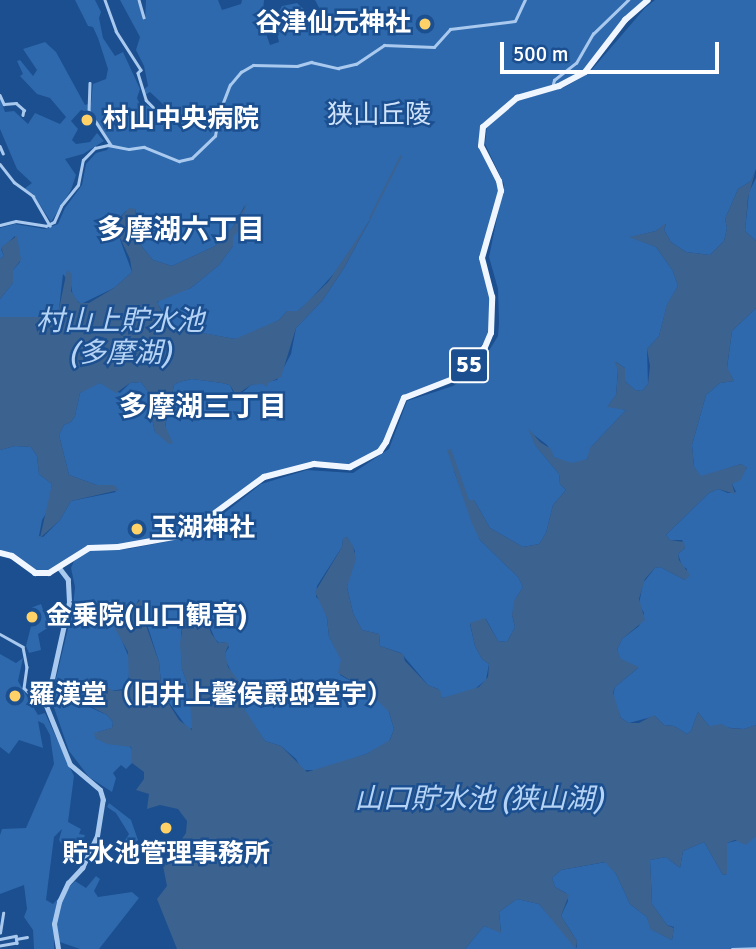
<!DOCTYPE html>
<meta charset="utf-8">
<style>
body{margin:0}
#map{position:relative;width:756px;height:949px;overflow:hidden;background:#1b4f8f;font-family:Signika,"Noto Sans JP",sans-serif}
div>[style]{position:absolute}
[style*='--x']{left:calc(var(--x)*1px);top:calc(var(--y)*1px);width:calc(var(--w)*1px);rotate:calc(var(--a)*1deg)}
.green>*{inset:0;background:#2e69ad}
.water>*{inset:0;background:#3c6290}
.stream>*{height:2px;margin:-1px;padding:0 1px;transform-origin:1px;border-radius:1px;background:#3c6290}
.minor>*{height:2.5px;margin:-1.25px;padding:0 1.25px;transform-origin:1.25px;border-radius:1.25px;background:#a9c9ee}
.tertiary>*{height:4.5px;margin:-2.25px;padding:0 2.25px;transform-origin:2.25px;border-radius:2.25px;background:#a9c9ee}
.primary>*{height:6px;margin:-3px;padding:0 3px;transform-origin:3px;border-radius:3px;background:#f0f6ff}
.dots>*{width:19px;height:19px;translate:-50% -50%;box-sizing:border-box;border:4px solid #1b4f8f;border-radius:50%}
span{translate:-50% -50%;white-space:nowrap;text-align:center;line-height:1.15;-webkit-text-stroke:5px #1b4f8f;paint-order:stroke}
.shield-label span{padding:2px 5px;background:#1b4f8f;border:2px solid;border-radius:5px;-webkit-text-stroke-width:0}
.shield-label{font-size:24px;color:#fff;font-weight:700}
.poi-label{font-size:26px;color:#fff;font-weight:700}
.right{translate:-100% -50%;text-align:right}
.left{translate:0 -50%;text-align:left}
.park-label{font-size:26px;color:#cfe3fa}
.neighbourhood-label{font-size:28px;color:#fff;font-weight:700}
.water-label{font-size:28px;color:#b5d3f5;font-style:italic}
.scale{position:absolute;left:500px;top:42px;width:219px;height:32px;box-sizing:border-box;border:4px solid #fff;border-top:0;padding-left:9px;font-size:21px;line-height:24px;white-space:nowrap;color:#fff;-webkit-text-stroke:5px #1b4f8f;paint-order:stroke}
</style>
<div id="map">
<div class="green">
<div style="clip-path:polygon(75px 0,95px 0,101px 12px,99px 18px,103px 38px,115px 56px,123px 52px,140px 89px,137px 98px,141px 107px,146px 105px,162px 113px,166px 107px,150px 92px,145px 95px,143px 90px,148px 86px,144px 66px,136px 50px,140px 37px,120px 0,137px 0,145px 21px,146px 0,218px 0,222px 10px,241px 4px,242px 0,264px 0,262px 22px,270px 45px,279px 42px,274px 21px,282px 6px,297px 3px,324px 28px,327px 23px,315px 0,648px 0,640px 5px,578px 76px,524px 95px,487px 122px,480px 141px,500px 186px,483px 253px,490px 286px,491px 333px,460px 374px,408px 394px,386px 442px,359px 464px,323px 464px,264px 477px,193px 531px,141px 544px,95px 546px,41px 574px,0 553px,0 450px,15px 446px,31px 447px,37px 456px,39px 474px,52px 484px,48px 510px,42px 520px,39px 536px,43px 537px,60px 520px,71px 501px,116px 492px,108px 485px,97px 485px,69px 475px,59px 435px,64px 425px,71px 422px,75px 416px,80px 393px,94px 384px,100px 383px,120px 393px,130px 383px,141px 382px,150px 394px,150px 410px,155px 432px,169px 438px,165px 427px,174px 385px,179px 382px,192px 379px,222px 383px,230px 385px,233px 392px,242px 393px,251px 385px,277px 380px,291px 354px,296px 328px,322px 301px,344px 268px,371px 218px,339px 268px,309px 301px,298px 311px,287px 311px,279px 320px,245px 337px,235px 339px,180px 329px,169px 321px,157px 303px,162px 298px,191px 288px,219px 265px,233px 246px,232px 237px,242px 224px,245px 205px,233px 227px,215px 246px,172px 266px,153px 260px,143px 248px,133px 231px,136px 209px,126px 211px,114px 223px,132px 272px,114px 288px,81px 304px,73px 297px,71px 285px,63px 274px,59px 309px,40px 317px,0 317px,0 299px,13px 283px,13px 270px,20px 262px,15px 236px,1px 249px,4px 256px,0 259px,0 228px,15px 224px,45px 229px,58px 224px,65px 208px,82px 185px,86px 164px,96px 153px,107px 150px,111px 143px,91px 113px,81px 110px,71px 121px,78px 129px,72px 140px,76px 144px,90px 142px,97px 133px,104px 141px,83px 154px,65px 159px,76px 175px,71px 190px,51px 222px,33px 194px,24px 189px,32px 183px,17px 169px,0 129px,0 97px,5px 112px,14px 111px,28px 124px,35px 113px,60px 124px,66px 117px,50px 98px,37px 94px,20px 76px,23px 74px,17px 61px,20px 60px,33px 76px,37px 70px,23px 49px,45px 42px,56px 52px,85px 105px,91px 103px,93px 84px,106px 79px,108px 69px,98px 38px,93px 27px,88px 26px)"></div>
<div style="clip-path:polygon(655px 0,756px 0,756px 169px,751px 181px,738px 189px,725px 219px,727px 228px,724px 241px,710px 255px,686px 252px,671px 242px,664px 230px,666px 224px,656px 231px,631px 237px,656px 247px,673px 271px,678px 286px,667px 305px,659px 336px,647px 349px,648px 384px,642px 391px,635px 390px,625px 381px,625px 368px,616px 362px,618px 370px,616px 395px,608px 406px,626px 410px,592px 446px,587px 459px,579px 463px,566px 463px,554px 457px,547px 445px,530px 432px,536px 446px,559px 474px,560px 484px,566px 490px,553px 505px,546px 533px,539px 544px,523px 547px,490px 528px,474px 500px,469px 501px,457px 468px,454px 471px,480px 540px,518px 577px,523px 587px,516px 598px,512px 615px,515px 627px,507px 642px,498px 641px,486px 619px,470px 624px,475px 646px,482px 659px,489px 664px,486px 680px,471px 692px,442px 698px,438px 689px,428px 685px,401px 653px,380px 646px,379px 634px,362px 630px,353px 613px,347px 587px,355px 551px,347px 537px,343px 539px,342px 547px,317px 586px,316px 597px,322px 602px,327px 618px,329px 637px,342px 660px,340px 675px,367px 690px,388px 709px,394px 729px,389px 742px,366px 754px,319px 770px,302px 770px,296px 759px,281px 746px,265px 741px,247px 715px,239px 696px,241px 684px,234px 678px,226px 661px,225px 653px,229px 647px,225px 642px,219px 643px,215px 639px,206px 618px,206px 605px,195px 601px,186px 604px,181px 634px,182px 669px,189px 688px,194px 728px,188px 729px,162px 693px,159px 662px,139px 599px,135px 606px,128px 609px,129px 624px,123px 625px,120px 636px,130px 660px,128px 688px,111px 691px,96px 678px,90px 680px,85px 687px,87px 706px,107px 715px,113px 722px,112px 728px,98px 732px,95px 738px,112px 744px,129px 745px,133px 752px,132px 763px,126px 769px,121px 765px,113px 773px,116px 778px,112px 792px,89px 777px,69px 751px,51px 699px,73px 608px,75px 587px,71px 568px,74px 561px,89px 550px,128px 549px,185px 538px,203px 530px,261px 484px,307px 470px,353px 473px,389px 449px,407px 401px,453px 386px,468px 376px,490px 349px,498px 336px,499px 323px,498px 289px,489px 257px,504px 184px,485px 144px,487px 126px,518px 101px,565px 87px,589px 73px,645px 8px)"></div>
<div style="clip-path:polygon(756px 178px,756px 241px,745px 231px,749px 192px)"></div>
<div style="clip-path:polygon(756px 308px,756px 725px,744px 729px,709px 726px,698px 712px,691px 731px,687px 734px,674px 726px,664px 725px,655px 716px,629px 723px,621px 718px,613px 696px,615px 687px,638px 668px,620px 659px,617px 650px,622px 639px,639px 626px,644px 613px,639px 604px,643px 583px,655px 568px,660px 567px,685px 580px,687px 569px,682px 566px,678px 554px,685px 548px,682px 540px,670px 540px,666px 535px,709px 493px,718px 489px,728px 493px,736px 492px,732px 484px,747px 468px,741px 464px,701px 477px,694px 467px,692px 445px,706px 395px,720px 383px,734px 381px,727px 368px,732px 331px)"></div>
<div style="clip-path:polygon(41px 604px,49px 627px,38px 634px,41px 650px,29px 653px,26px 646px,31px 626px,28px 609px)"></div>
<div style="clip-path:polygon(0 654px,16px 663px,23px 658px,18px 681px,38px 715px,45px 713px,74px 776px,68px 822px,81px 829px,79px 834px,85px 835px,83px 840px,63px 846px,59px 840px,62px 829px,54px 837px,46px 900px,53px 904px,75px 881px,86px 888px,96px 876px,100px 879px,94px 891px,98px 897px,132px 892px,139px 898px,99px 949px,80px 949px,54px 940px,54px 949px,34px 949px,33px 930px,24px 917px,27px 909px,24px 885px,0 894px,0 835px,2px 829px,26px 828px,54px 764px,50px 735px,44px 724px,38px 721px,43px 748px,19px 740px,9px 754px,0 747px)"></div>
<div style="clip-path:polygon(109px 803px,131px 820px,138px 840px,117px 861px,118px 852px,129px 834px,116px 813px,107px 807px)"></div>
<div style="clip-path:polygon(756px 836px,756px 949px,465px 949px,484px 926px,501px 932px,499px 912px,517px 899px,539px 904px,577px 948px,577px 941px,561px 916px,568px 901px,566px 893px,555px 887px,552px 878px,561px 870px,606px 862px,616px 874px,630px 904px,647px 917px,651px 929px,672px 940px,674px 927px,667px 925px,652px 904px,650px 860px,666px 857px,680px 868px,683px 851px,704px 842px,723px 875px,727px 874px,727px 843px)"></div>
</div>
<div class="water">
<div style="clip-path:polygon(756px 169px,748px 198px,745px 231px,756px 241px,756px 308px,732px 331px,727px 367px,734px 381px,720px 383px,706px 395px,692px 445px,694px 467px,701px 476px,741px 464px,747px 467px,741px 480px,732px 484px,735px 494px,718px 489px,709px 493px,666px 535px,670px 540px,684px 542px,685px 548px,678px 554px,679px 560px,690px 575px,685px 580px,660px 567px,655px 568px,645px 579px,639px 599px,645px 620px,622px 639px,617px 650px,621px 659px,639px 667px,615px 687px,613px 693px,621px 718px,629px 723px,639px 723px,654px 715px,664px 725px,674px 726px,687px 734px,691px 731px,698px 712px,709px 726px,722px 724px,729px 728px,744px 729px,756px 725px,756px 836px,746px 845px,735px 840px,727px 843px,727px 874px,723px 875px,704px 842px,683px 851px,680px 868px,666px 857px,650px 860px,652px 904px,667px 925px,674px 928px,672px 940px,650px 929px,647px 917px,630px 904px,616px 874px,605px 862px,561px 870px,552px 878px,555px 887px,569px 895px,561px 916px,577px 941px,576px 949px,539px 904px,517px 899px,499px 912px,501px 933px,484px 926px,465px 949px,177px 949px,157px 899px,167px 886px,163px 866px,186px 833px,187px 821px,178px 809px,160px 805px,147px 809px,149px 794px,136px 790px,144px 779px,144px 772px,132px 763px,131px 747px,107px 744px,95px 738px,94px 733px,112px 728px,113px 722px,107px 715px,86px 704px,85px 687px,89px 680px,96px 678px,113px 691px,126px 690px,129px 686px,128px 652px,113px 625px,128px 625px,126px 611px,141px 600px,141px 611px,159px 662px,162px 693px,179px 720px,192px 730px,189px 688px,182px 669px,180px 644px,186px 604px,193px 601px,207px 603px,206px 618px,211px 633px,218px 643px,226px 642px,229px 644px,225px 653px,228px 667px,242px 685px,239px 696px,245px 710px,265px 741px,281px 746px,307px 772px,366px 754px,390px 740px,394px 729px,389px 712px,367px 690px,338px 673px,341px 660px,329px 637px,327px 618px,315px 592px,342px 547px,343px 538px,347px 537px,353px 546px,356px 559px,347px 587px,353px 613px,362px 630px,379px 634px,380px 646px,403px 654px,405px 661px,428px 685px,440px 690px,442px 698px,479px 687px,488px 677px,489px 664px,482px 659px,475px 646px,470px 623px,485px 618px,498px 641px,507px 642px,515px 627px,512px 615px,514px 601px,523px 587px,518px 577px,480px 540px,472px 524px,447px 450px,451px 449px,469px 500px,474px 500px,490px 528px,523px 547px,539px 544px,546px 533px,553px 505px,566px 490px,560px 484px,559px 474px,535px 445px,528px 428px,540px 442px,551px 449px,554px 457px,572px 463px,587px 459px,590px 448px,626px 410px,607px 407px,616px 395px,618px 370px,614px 361px,625px 368px,625px 381px,635px 390px,642px 391px,648px 384px,650px 366px,647px 349px,659px 336px,667px 304px,678px 286px,673px 271px,656px 247px,629px 237px,656px 231px,666px 223px,664px 230px,671px 242px,686px 252px,710px 255px,724px 241px,727px 228px,725px 219px,738px 189px,751px 181px)"></div>
<div style="clip-path:polygon(247px 203px,240px 229px,233px 237px,233px 246px,219px 265px,191px 288px,157px 302px,163px 314px,177px 328px,235px 339px,279px 320px,287px 311px,298px 311px,328px 282px,371px 218px,344px 268px,322px 301px,296px 328px,281px 377px,268px 383px,267px 387px,263px 384px,251px 385px,236px 395px,230px 385px,222px 383px,192px 379px,179px 382px,174px 385px,165px 426px,173px 443px,169px 444px,155px 432px,150px 410px,150px 394px,141px 382px,130px 383px,116px 393px,100px 383px,80px 393px,75px 416px,71px 422px,64px 425px,59px 435px,69px 475px,97px 485px,114px 485px,119px 490px,71px 501px,60px 520px,40px 538px,52px 484px,39px 474px,37px 456px,31px 447px,15px 446px,0 450px,0 317px,40px 317px,59px 309px,67px 270px,72px 274px,71px 291px,79px 303px,89px 303px,114px 288px,132px 272px,130px 259px,114px 225px,129px 208px,136px 209px,133px 231px,143px 248px,153px 260px,172px 266px,215px 246px,233px 227px)"></div>
<div style="clip-path:polygon(17px 236px,21px 260px,13px 270px,13px 283px,0 299px,0 259px,4px 256px,1px 247px)"></div>
</div>
<div class="stream">
<div style="--x:370;--y:218;--w:69;--a:-63.4"></div>
</div>
<div class="minor">
<div style="--x:105;--y:0;--w:33;--a:70"></div>
<div style="--x:116;--y:31;--w:46;--a:57.3"></div>
<div style="--x:141;--y:70;--w:4;--a:135"></div>
<div style="--x:138;--y:73;--w:28;--a:73"></div>
<div style="--x:146;--y:100;--w:11;--a:45"></div>
<div style="--x:139;--y:0;--w:18;--a:74"></div>
<div style="--x:90;--y:83;--w:28;--a:92"></div>
<div style="--x:89;--y:111;--w:40;--a:57.1"></div>
<div style="--x:552;--y:88;--w:8;--a:-76"></div>
<div style="--x:554;--y:80;--w:28;--a:-38"></div>
<div style="--x:576;--y:63;--w:34;--a:-60"></div>
<div style="--x:593;--y:34;--w:49;--a:-44.2"></div>
<div style="--x:0;--y:95;--w:10;--a:66"></div>
<div style="--x:4;--y:104;--w:12;--a:-5"></div>
<div style="--x:16;--y:103;--w:11;--a:41"></div>
<div style="--x:24;--y:110;--w:5;--a:101"></div>
<div style="--x:0;--y:146;--w:8;--a:67"></div>
<div style="--x:0;--y:164;--w:23;--a:52"></div>
<div style="--x:14;--y:182;--w:24;--a:36"></div>
<div style="--x:33;--y:196;--w:34;--a:60"></div>
<div style="--x:0;--y:225;--w:16;--a:-14"></div>
<div style="--x:16;--y:221;--w:30;--a:9"></div>
<div style="--x:46;--y:226;--w:9;--a:-27"></div>
<div style="--x:54;--y:222;--w:17;--a:-66"></div>
<div style="--x:61;--y:206;--w:27;--a:-51"></div>
<div style="--x:78;--y:185;--w:25;--a:-79"></div>
<div style="--x:83;--y:160;--w:17;--a:-45"></div>
<div style="--x:95;--y:148;--w:13;--a:-13"></div>
<div style="--x:108;--y:145;--w:21;--a:11"></div>
<div style="--x:129;--y:149;--w:15;--a:-8"></div>
<div style="--x:144;--y:147;--w:38;--a:22"></div>
<div style="--x:179;--y:161;--w:13;--a:-13"></div>
<div style="--x:192;--y:158;--w:32;--a:-44"></div>
<div style="--x:215;--y:136;--w:23;--a:-80"></div>
<div style="--x:219;--y:113;--w:30;--a:-69"></div>
<div style="--x:230;--y:85;--w:17;--a:-50"></div>
<div style="--x:241;--y:72;--w:14;--a:-30"></div>
<div style="--x:253;--y:65;--w:44;--a:1.3"></div>
<div style="--x:297;--y:66;--w:15;--a:-16"></div>
<div style="--x:311;--y:62;--w:28;--a:13"></div>
<div style="--x:338;--y:68;--w:18;--a:-13"></div>
<div style="--x:356;--y:64;--w:34;--a:-34"></div>
<div style="--x:384;--y:45;--w:50;--a:2.3"></div>
<div style="--x:434;--y:47;--w:24;--a:-48"></div>
<div style="--x:450;--y:29;--w:65;--a:-7"></div>
<div style="--x:515;--y:21;--w:23;--a:-65"></div>
<div style="--x:0;--y:634;--w:26;--a:29"></div>
<div style="--x:23;--y:647;--w:20;--a:79"></div>
<div style="--x:27;--y:667;--w:21;--a:98"></div>
<div style="--x:24;--y:688;--w:21;--a:45"></div>
<div style="--x:39;--y:703;--w:8;--a:23"></div>
<div style="--x:0;--y:933;--w:20;--a:-81"></div>
<div style="--x:0;--y:939;--w:16;--a:-11"></div>
<div style="--x:16;--y:936;--w:7;--a:82"></div>
<div style="--x:17;--y:943;--w:17;--a:170"></div>
<div style="--x:16;--y:939;--w:11;--a:-10"></div>
<div style="--x:732;--y:949;--w:24;--a:-2"></div>
</div>
<div class="tertiary">
<div style="--x:58;--y:949;--w:25;--a:-99"></div>
<div style="--x:54;--y:924;--w:23;--a:-77"></div>
<div style="--x:59;--y:902;--w:21;--a:-65"></div>
<div style="--x:68;--y:883;--w:21;--a:-47"></div>
<div style="--x:82;--y:868;--w:35;--a:-65"></div>
<div style="--x:97;--y:836;--w:36;--a:-81"></div>
<div style="--x:103;--y:800;--w:10;--a:-107"></div>
<div style="--x:100;--y:790;--w:39;--a:-140"></div>
<div style="--x:70;--y:765;--w:64;--a:-112.1"></div>
<div style="--x:46;--y:706;--w:107;--a:-77.5"></div>
<div style="--x:69;--y:602;--w:22;--a:-93"></div>
<div style="--x:68;--y:580;--w:15;--a:-127"></div>
</div>
<div class="primary">
<div style="--x:0;--y:553;--w:12;--a:14"></div>
<div style="--x:12;--y:556;--w:29;--a:36"></div>
<div style="--x:35;--y:573;--w:14;--a:0"></div>
<div style="--x:49;--y:573;--w:47;--a:-32"></div>
<div style="--x:89;--y:548;--w:29;--a:-2"></div>
<div style="--x:118;--y:547;--w:68;--a:-10.2"></div>
<div style="--x:185;--y:535;--w:98;--a:-36.3"></div>
<div style="--x:264;--y:477;--w:52;--a:-14.6"></div>
<div style="--x:314;--y:464;--w:36;--a:5"></div>
<div style="--x:350;--y:467;--w:34;--a:-28"></div>
<div style="--x:380;--y:451;--w:11;--a:-56"></div>
<div style="--x:386;--y:442;--w:48;--a:-67.8"></div>
<div style="--x:404;--y:398;--w:58;--a:-21.3"></div>
<div style="--x:458;--y:377;--w:40;--a:-48"></div>
<div style="--x:485;--y:347;--w:15;--a:-67"></div>
<div style="--x:491;--y:333;--w:36;--a:-88"></div>
<div style="--x:492;--y:297;--w:40;--a:-104.4"></div>
<div style="--x:482;--y:258;--w:70;--a:-74.2"></div>
<div style="--x:501;--y:191;--w:10;--a:-101"></div>
<div style="--x:499;--y:181;--w:39;--a:-117"></div>
<div style="--x:481;--y:146;--w:19;--a:-84"></div>
<div style="--x:483;--y:127;--w:45;--a:-40.5"></div>
<div style="--x:517;--y:98;--w:44;--a:-15.9"></div>
<div style="--x:559;--y:86;--w:30;--a:-28"></div>
<div style="--x:585;--y:72;--w:66;--a:-52.4"></div>
<div style="--x:625;--y:20;--w:30;--a:-41"></div>
</div>
<div class="dots">
<div style="left:425px;top:24px;background:#ffd166"></div>
<div style="left:87px;top:120px;background:#ffd166"></div>
<div style="left:137px;top:529px;background:#ffd166"></div>
<div style="left:32px;top:617px;background:#ffd166"></div>
<div style="left:15px;top:696px;background:#ffd166"></div>
<div style="left:166px;top:828px;background:#ffd166"></div>
</div>
<div class="shield-label">
<span style="left:469px;top:365px">55</span>
</div>
<div class="poi-label">
<span class="right" style="left:411px;top:24px">谷津仙元神社</span>
<span class="left" style="left:103px;top:120px">村山中央病院</span>
<span class="left" style="left:151px;top:529px">玉湖神社</span>
<span class="left" style="left:46px;top:617px">金乗院(山口観音)</span>
<span class="left" style="left:29px;top:696px">羅漢堂（旧井上馨侯爵邸堂宇）</span>
<span style="left:166px;top:855px">貯水池管理事務所</span>
</div>
<div class="park-label">
<span style="left:379px;top:116px">狭山丘陵</span>
</div>
<div class="neighbourhood-label">
<span style="left:181px;top:230px">多摩湖六丁目</span>
<span style="left:203px;top:407px">多摩湖三丁目</span>
</div>
<div class="water-label">
<span style="left:120px;top:337px">村山上貯水池<br>(多摩湖)</span>
<span style="left:479px;top:799px">山口貯水池 (狭山湖)</span>
</div>
<div class="scale">500 m</div>
</div>
